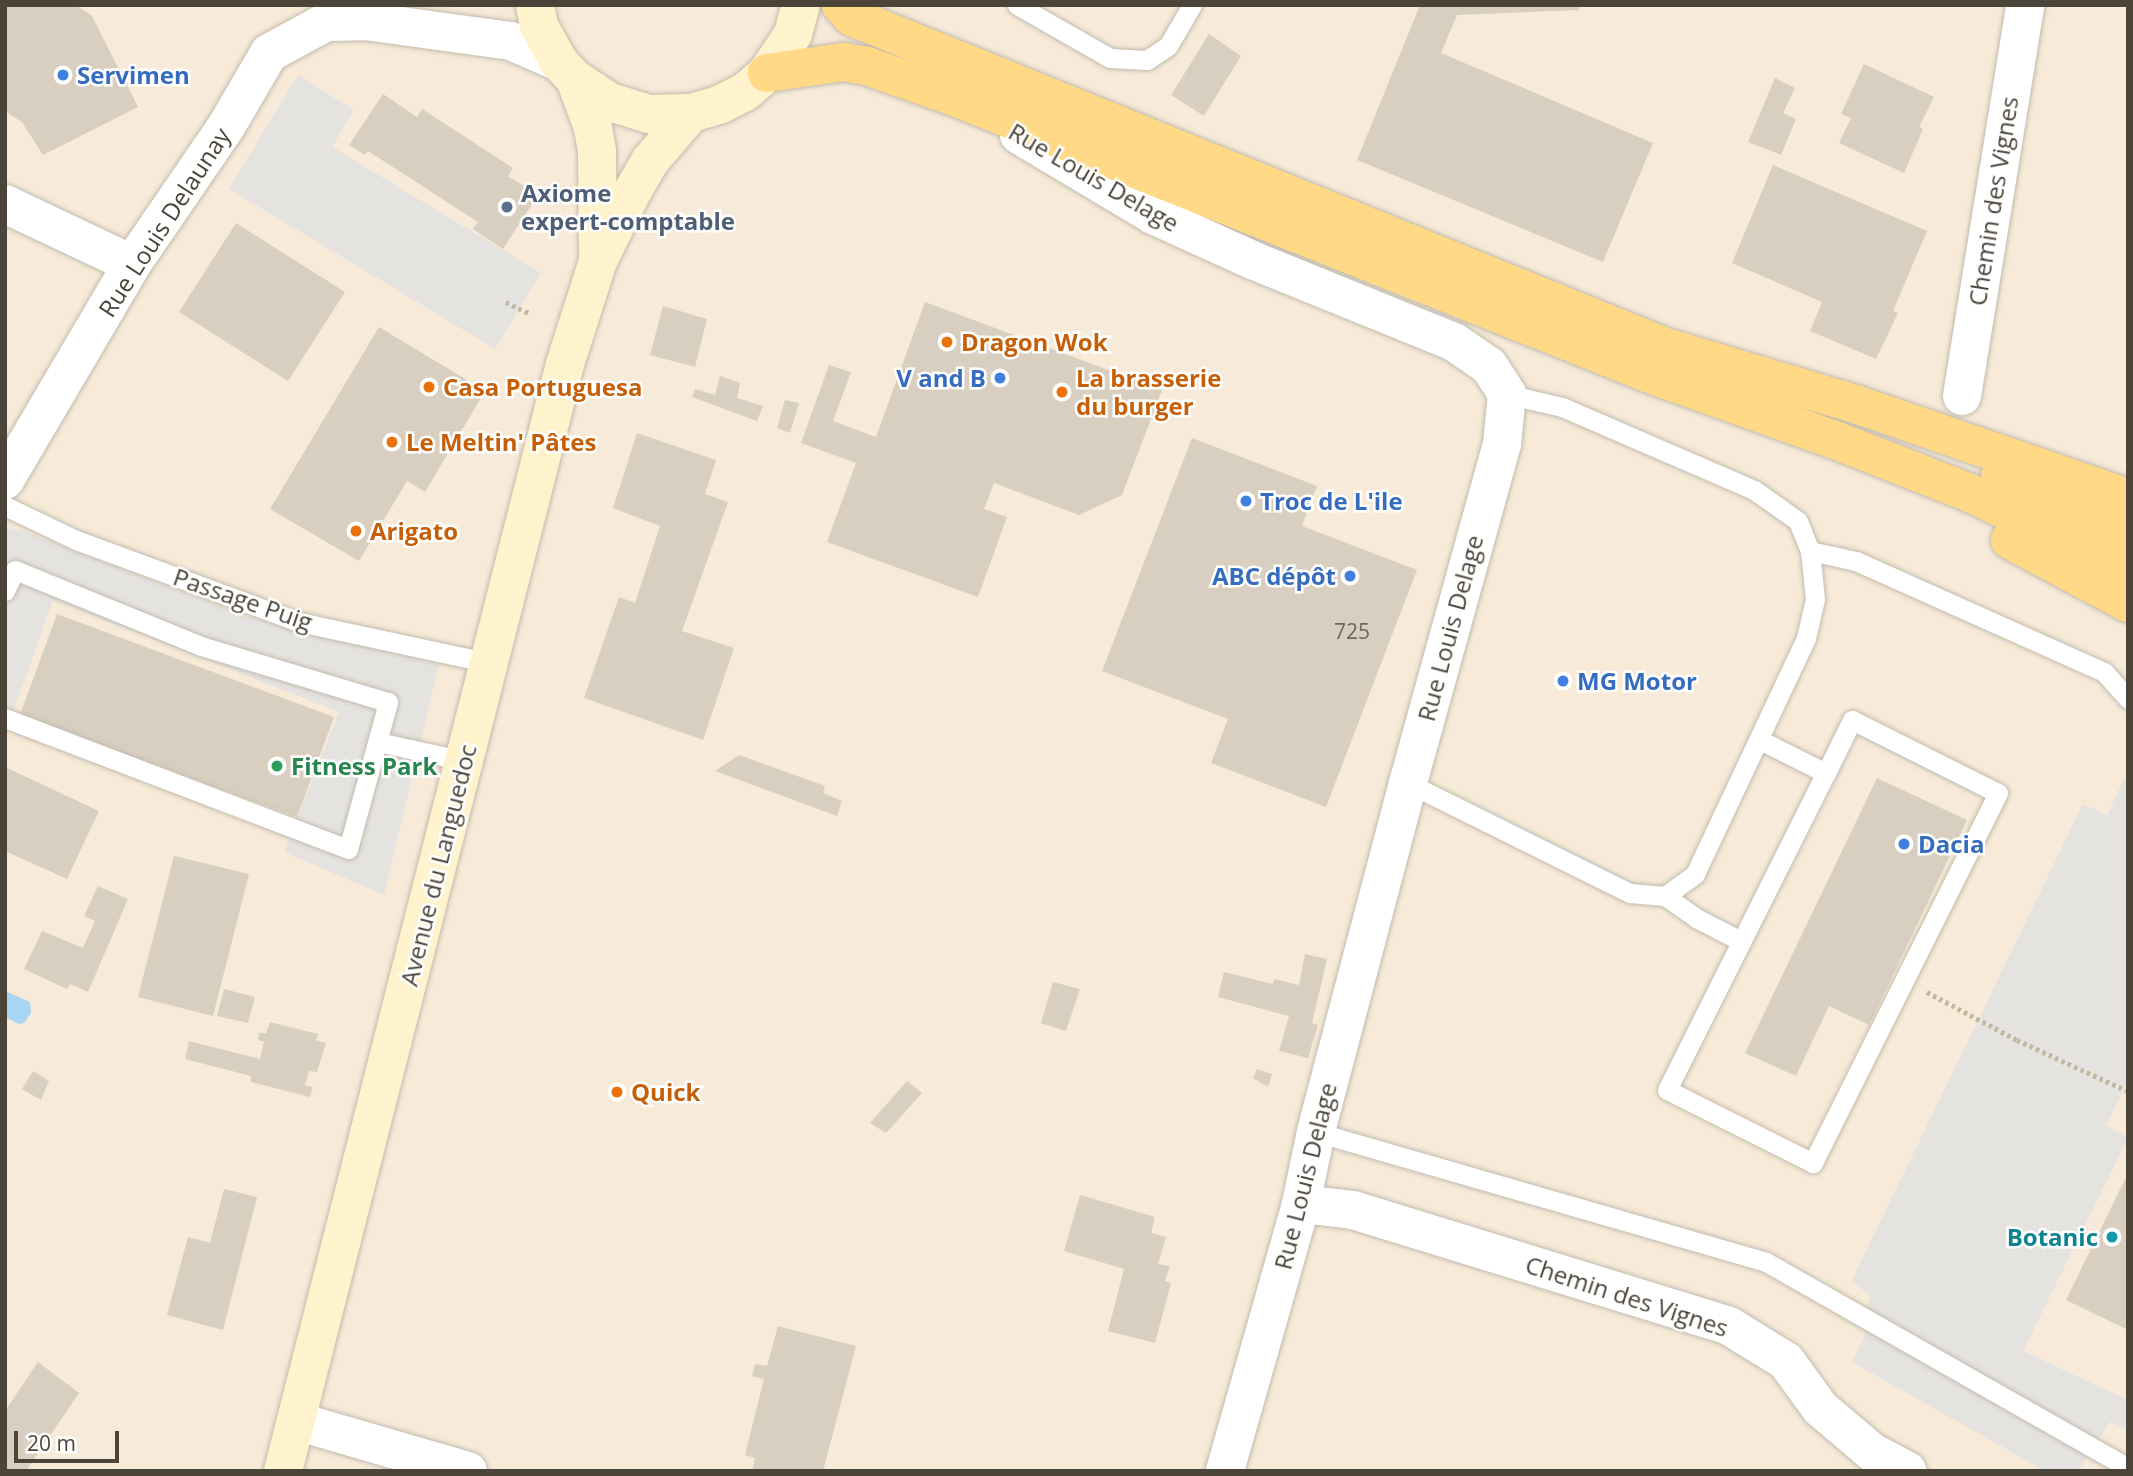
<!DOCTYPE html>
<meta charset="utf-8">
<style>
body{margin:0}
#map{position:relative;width:2133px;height:1476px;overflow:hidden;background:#f6f3ec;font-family:"Open Sans",sans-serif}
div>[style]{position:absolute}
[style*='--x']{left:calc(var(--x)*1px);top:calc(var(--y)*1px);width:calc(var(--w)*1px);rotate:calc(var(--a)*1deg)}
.commercial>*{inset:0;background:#f7ead8}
.parking>*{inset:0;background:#e5e3e0}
.water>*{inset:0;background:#a9d4f2}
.building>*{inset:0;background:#d8cfc1}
.path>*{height:4.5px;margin-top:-2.25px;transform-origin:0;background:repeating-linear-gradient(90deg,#c4b79f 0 3.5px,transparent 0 7px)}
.roads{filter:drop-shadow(0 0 2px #c2bbae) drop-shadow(0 0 2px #c2bbae)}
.service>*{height:19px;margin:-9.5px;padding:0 9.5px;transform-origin:9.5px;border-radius:9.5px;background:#fff}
.minor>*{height:38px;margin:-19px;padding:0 19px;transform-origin:19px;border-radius:19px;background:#fff}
.secondary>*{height:38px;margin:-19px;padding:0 19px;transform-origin:19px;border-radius:19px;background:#fff3cd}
.trunk>*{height:38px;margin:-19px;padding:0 19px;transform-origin:19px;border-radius:19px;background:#ffd985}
.dots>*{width:19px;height:19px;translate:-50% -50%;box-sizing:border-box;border:4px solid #fff;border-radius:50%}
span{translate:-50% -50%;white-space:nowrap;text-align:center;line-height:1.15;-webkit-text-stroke:5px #fff;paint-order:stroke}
.number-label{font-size:21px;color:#6e675b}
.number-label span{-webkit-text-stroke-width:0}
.shop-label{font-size:24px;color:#366cbe;font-weight:700}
.left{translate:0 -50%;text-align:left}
.right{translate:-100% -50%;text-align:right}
.street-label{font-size:24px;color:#4b4439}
.service-label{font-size:24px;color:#4e5e75;font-weight:700}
.food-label{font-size:24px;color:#c56008;font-weight:700}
.leisure-label{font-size:24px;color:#27864d;font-weight:700}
.culture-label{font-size:24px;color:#0d838f;font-weight:700}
.frame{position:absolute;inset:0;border:7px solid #4b4439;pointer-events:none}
.scale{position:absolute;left:14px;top:1431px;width:105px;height:32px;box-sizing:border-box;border:4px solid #4b4439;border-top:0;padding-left:9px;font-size:21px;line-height:24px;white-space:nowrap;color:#4b4439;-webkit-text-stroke:5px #fff;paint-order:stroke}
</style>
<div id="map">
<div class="commercial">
<div style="clip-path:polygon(5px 5px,2128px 5px,2128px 1471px,5px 1471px)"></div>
</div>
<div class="parking">
<div style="clip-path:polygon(298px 75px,354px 110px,332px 147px,541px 273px,495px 349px,229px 189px)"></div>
<div style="clip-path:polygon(5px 528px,23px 531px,253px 619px,439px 664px,384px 895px,284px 852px,339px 712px,53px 600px,5px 735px)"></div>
<div style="clip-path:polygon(2124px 779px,2128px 781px,2128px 1081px,2106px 1125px,2128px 1138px,2023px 1351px,2128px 1400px,2128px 1423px,2125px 1428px,2110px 1422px,2078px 1471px,2045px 1471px,1852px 1362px,1863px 1340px,1870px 1294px,1851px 1282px,2083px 804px,2107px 815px)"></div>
</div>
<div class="water">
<div style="clip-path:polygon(5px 991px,30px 1002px,31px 1013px,24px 1023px,19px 1024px,5px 1017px)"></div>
</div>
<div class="building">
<div style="clip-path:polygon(5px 5px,76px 5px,92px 16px,138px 107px,43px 155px,22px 122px,5px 111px)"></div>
<div style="clip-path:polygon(1420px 5px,1578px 5px,1579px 10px,1457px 15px,1441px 53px,1653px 143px,1603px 262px,1357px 160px)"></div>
<div style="clip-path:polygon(1209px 34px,1241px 56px,1204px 116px,1171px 95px)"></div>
<div style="clip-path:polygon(1864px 64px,1934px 97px,1919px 127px,1923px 129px,1904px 173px,1839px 143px,1851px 118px,1841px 114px)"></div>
<div style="clip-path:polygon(1775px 78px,1795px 88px,1783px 113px,1796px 119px,1781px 155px,1748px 142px)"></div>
<div style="clip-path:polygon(383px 94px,417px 117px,422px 109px,513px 168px,508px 176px,538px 195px,503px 249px,473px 229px,478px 222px,368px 151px,365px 155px,349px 145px)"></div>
<div style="clip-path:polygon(1773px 165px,1927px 231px,1893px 311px,1898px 313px,1876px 359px,1810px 331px,1822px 302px,1732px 263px)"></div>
<div style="clip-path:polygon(236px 223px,345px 292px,288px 381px,179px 312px)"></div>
<div style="clip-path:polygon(925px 302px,1162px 390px,1122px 495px,1079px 515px,994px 483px,984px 509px,1007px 517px,978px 597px,827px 542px,856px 463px,801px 443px,829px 365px,851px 372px,833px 421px,876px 437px)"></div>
<div style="clip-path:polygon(663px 306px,707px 319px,695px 367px,650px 355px)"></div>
<div style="clip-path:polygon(379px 327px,485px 391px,425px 492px,407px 481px,359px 561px,270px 509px)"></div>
<div style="clip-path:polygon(720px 376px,740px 383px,737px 398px,763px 406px,757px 421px,692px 397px,695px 389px,715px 395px)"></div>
<div style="clip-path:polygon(785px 400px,799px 403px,790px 433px,777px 428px)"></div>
<div style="clip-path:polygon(637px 433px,716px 460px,705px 494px,728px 502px,682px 631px,734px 648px,703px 740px,584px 698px,619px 597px,635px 603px,660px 526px,613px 508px)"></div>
<div style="clip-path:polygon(1192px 438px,1317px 486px,1302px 526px,1417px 570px,1326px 807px,1211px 763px,1228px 719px,1102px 671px)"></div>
<div style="clip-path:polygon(57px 614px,334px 717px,297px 817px,20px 715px)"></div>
<div style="clip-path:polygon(739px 755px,825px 786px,823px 793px,842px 801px,837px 816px,715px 771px)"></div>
<div style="clip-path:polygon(5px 767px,99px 811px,67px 879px,5px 851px)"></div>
<div style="clip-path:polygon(1877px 778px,1967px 820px,1869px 1025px,1829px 1006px,1796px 1076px,1745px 1053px)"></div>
<div style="clip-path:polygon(174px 856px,249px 874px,213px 1016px,138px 997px)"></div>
<div style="clip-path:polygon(98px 886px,128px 899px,88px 992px,70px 984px,67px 989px,24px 969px,42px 931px,83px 948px,95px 921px,84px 916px)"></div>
<div style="clip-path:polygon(1305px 954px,1327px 959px,1312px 1023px,1318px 1025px,1308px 1058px,1279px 1051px,1289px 1016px,1218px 997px,1224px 972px,1273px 984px,1274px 979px,1299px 985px)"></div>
<div style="clip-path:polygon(1053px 982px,1080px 989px,1066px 1031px,1041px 1023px)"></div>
<div style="clip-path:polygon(224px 989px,255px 997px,248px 1023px,217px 1016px)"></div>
<div style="clip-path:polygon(270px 1022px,318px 1034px,316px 1040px,326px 1043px,317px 1072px,309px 1071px,305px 1085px,313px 1087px,310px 1097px,251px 1082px,251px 1076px,185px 1059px,189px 1041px,260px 1059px,264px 1042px,258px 1040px,259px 1033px,266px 1033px)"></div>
<div style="clip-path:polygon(1257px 1069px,1272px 1074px,1268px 1087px,1253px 1078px)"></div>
<div style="clip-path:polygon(33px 1071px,49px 1081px,41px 1100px,22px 1089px)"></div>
<div style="clip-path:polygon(907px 1081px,922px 1093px,886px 1133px,870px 1123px)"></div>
<div style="clip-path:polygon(2128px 1173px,2128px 1330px,2066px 1300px)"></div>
<div style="clip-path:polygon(224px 1189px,257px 1197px,223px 1330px,167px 1315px,188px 1237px,210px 1243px)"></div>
<div style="clip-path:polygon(1080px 1195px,1155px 1217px,1151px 1233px,1166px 1237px,1158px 1264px,1170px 1266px,1165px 1281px,1171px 1283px,1155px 1343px,1108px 1331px,1124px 1269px,1064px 1251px)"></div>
<div style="clip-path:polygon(778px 1326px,856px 1346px,823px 1471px,752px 1471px,755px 1458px,745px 1455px,764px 1379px,752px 1376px,755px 1364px,767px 1366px)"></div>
<div style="clip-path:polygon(38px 1362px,79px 1393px,26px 1471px,5px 1471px,5px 1411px)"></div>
</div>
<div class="path">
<div style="--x:506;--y:302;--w:28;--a:26"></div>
<div style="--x:1927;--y:992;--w:102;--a:28.1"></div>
<div style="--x:2017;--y:1040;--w:122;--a:24.7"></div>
</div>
<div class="roads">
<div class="service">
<div style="--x:1017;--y:5;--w:107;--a:29.7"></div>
<div style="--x:1110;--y:58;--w:37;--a:3"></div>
<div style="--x:1147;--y:60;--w:25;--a:-34"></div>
<div style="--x:1168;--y:46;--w:48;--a:-59.7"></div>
<div style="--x:5;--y:506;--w:79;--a:25.6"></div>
<div style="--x:76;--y:540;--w:238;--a:20.2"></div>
<div style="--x:299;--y:622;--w:195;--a:12.1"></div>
<div style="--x:1810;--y:551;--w:47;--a:12.3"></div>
<div style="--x:1856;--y:561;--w:272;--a:24.1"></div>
<div style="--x:2104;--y:672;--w:36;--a:48"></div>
<div style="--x:5;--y:591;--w:23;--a:-65"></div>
<div style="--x:15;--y:570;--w:201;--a:22.2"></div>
<div style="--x:201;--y:646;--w:195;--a:16.7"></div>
<div style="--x:388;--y:702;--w:152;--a:105.2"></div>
<div style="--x:348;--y:849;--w:367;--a:-159.1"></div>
<div style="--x:1760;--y:740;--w:74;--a:26.6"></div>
<div style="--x:1826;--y:773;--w:59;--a:-63.9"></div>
<div style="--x:1852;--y:720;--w:163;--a:26.6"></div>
<div style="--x:1998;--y:793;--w:414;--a:116.6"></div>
<div style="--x:1813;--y:1163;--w:163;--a:-153.4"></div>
<div style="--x:1667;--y:1090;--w:355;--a:-63.4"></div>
<div style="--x:378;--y:742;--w:89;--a:12.3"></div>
<div style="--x:1408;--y:783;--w:248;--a:26.4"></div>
<div style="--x:1630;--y:893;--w:35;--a:5"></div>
<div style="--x:1665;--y:896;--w:37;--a:-36"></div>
<div style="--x:1695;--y:874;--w:261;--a:-64.8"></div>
<div style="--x:1806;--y:638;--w:40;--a:-77"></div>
<div style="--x:1815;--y:599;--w:48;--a:-95.9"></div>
<div style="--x:1810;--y:551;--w:32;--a:-112"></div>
<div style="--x:1798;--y:521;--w:54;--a:-144.8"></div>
<div style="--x:1754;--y:490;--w:209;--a:-156.6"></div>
<div style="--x:1562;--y:407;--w:57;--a:-166.7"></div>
<div style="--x:1665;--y:896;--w:38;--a:35"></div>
<div style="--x:1696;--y:918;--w:51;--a:27.1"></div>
<div style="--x:1316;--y:1132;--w:468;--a:16.1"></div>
<div style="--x:1766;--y:1262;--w:417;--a:29.6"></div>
</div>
<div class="minor">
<div style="--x:1019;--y:135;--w:156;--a:30.8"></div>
<div style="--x:1153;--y:215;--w:109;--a:24.4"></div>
<div style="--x:1252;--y:260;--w:218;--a:22.1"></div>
<div style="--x:1454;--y:342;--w:42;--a:34.4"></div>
<div style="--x:1489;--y:366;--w:33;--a:57"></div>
<div style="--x:1507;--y:394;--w:50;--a:95.7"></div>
<div style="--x:1502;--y:444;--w:352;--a:105.5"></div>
<div style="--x:1408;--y:783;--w:361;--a:104.8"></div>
<div style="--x:1316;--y:1132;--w:74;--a:101.8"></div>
<div style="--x:1301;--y:1204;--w:278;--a:105.9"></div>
<div style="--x:5;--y:204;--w:140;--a:25.3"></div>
<div style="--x:1962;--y:396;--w:396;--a:-80.8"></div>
<div style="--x:5;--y:480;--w:251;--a:-59.5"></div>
<div style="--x:132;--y:264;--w:168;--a:-55.6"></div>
<div style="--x:227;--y:125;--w:83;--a:-59.7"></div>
<div style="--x:269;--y:53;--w:65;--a:-28.5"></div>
<div style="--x:326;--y:22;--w:39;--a:-1"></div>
<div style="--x:365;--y:21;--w:147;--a:7.8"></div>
<div style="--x:511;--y:41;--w:52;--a:23.6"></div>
<div style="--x:1301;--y:1204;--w:52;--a:6.6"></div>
<div style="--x:1353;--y:1210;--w:393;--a:17.1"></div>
<div style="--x:1729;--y:1326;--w:67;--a:31.6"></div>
<div style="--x:1786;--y:1361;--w:58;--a:54.1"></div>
<div style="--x:1820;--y:1408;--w:68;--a:40.2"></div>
<div style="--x:1872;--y:1452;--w:40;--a:28"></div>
<div style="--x:296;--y:1421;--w:179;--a:16.2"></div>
</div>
<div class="secondary">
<div style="--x:535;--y:5;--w:21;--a:79"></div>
<div style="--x:539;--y:26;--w:41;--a:60.9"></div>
<div style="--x:559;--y:62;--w:23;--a:47"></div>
<div style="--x:575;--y:79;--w:42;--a:33.3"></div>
<div style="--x:610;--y:102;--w:41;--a:17.1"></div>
<div style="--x:649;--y:114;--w:42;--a:-1.4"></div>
<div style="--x:691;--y:113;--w:29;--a:-16"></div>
<div style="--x:719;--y:105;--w:29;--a:-27"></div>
<div style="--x:745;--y:92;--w:29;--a:-41"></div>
<div style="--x:767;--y:73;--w:47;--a:-56.3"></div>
<div style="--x:793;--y:34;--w:30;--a:-75"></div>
<div style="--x:575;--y:79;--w:52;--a:69.8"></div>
<div style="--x:593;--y:128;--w:23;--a:80"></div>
<div style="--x:597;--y:151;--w:101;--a:89.4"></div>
<div style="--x:283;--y:1471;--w:1142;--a:-75.71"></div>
<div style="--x:565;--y:364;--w:108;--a:-72.2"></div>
<div style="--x:598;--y:261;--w:75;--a:-63.8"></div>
<div style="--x:631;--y:194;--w:38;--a:-60"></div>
<div style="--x:650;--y:161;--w:63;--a:-49.5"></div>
</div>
<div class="trunk">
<div style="--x:841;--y:5;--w:16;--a:47"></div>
<div style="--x:852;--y:17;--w:877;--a:22.09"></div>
<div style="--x:1665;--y:347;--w:202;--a:16.7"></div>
<div style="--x:1858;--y:405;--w:286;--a:19"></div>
<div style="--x:767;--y:73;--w:77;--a:-8.2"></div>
<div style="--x:843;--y:62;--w:24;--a:9"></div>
<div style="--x:867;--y:66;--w:96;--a:19.6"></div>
<div style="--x:957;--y:98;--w:751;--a:21.72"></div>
<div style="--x:1655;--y:376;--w:191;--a:19.6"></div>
<div style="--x:1835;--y:440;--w:143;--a:21.4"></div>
<div style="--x:1968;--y:492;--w:178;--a:25.7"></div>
<div style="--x:2000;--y:476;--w:142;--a:25.8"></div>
<div style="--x:2010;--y:540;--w:134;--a:28.1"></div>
</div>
</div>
<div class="dots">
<div style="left:63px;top:75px;background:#3f7fe0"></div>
<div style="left:507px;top:207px;background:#5c6f8a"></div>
<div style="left:947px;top:342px;background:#e8710a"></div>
<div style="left:1000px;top:378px;background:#3f7fe0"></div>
<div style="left:429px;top:387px;background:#e8710a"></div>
<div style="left:1062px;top:392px;background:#e8710a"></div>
<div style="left:392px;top:442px;background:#e8710a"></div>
<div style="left:1246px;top:501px;background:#3f7fe0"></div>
<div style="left:356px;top:531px;background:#e8710a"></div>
<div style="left:1350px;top:576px;background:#3f7fe0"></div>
<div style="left:1563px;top:681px;background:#3f7fe0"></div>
<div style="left:277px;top:766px;background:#2e9e5b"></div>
<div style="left:1904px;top:844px;background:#3f7fe0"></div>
<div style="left:617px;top:1092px;background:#e8710a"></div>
<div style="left:2112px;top:1237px;background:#0f9aa8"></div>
</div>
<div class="number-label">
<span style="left:1352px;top:631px">725</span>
</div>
<div class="shop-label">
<span class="left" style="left:77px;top:75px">Servimen</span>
<span class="right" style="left:986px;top:378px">V and B</span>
<span class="left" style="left:1260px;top:501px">Troc de L'ile</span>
<span class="right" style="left:1336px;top:576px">ABC dépôt</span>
<span class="left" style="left:1577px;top:681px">MG Motor</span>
<span class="left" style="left:1918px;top:844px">Dacia</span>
</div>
<div class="street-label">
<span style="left:1094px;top:177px;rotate:30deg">Rue Louis Delage</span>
<span style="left:1993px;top:201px;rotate:-81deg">Chemin des Vignes</span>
<span style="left:164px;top:222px;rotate:-57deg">Rue Louis Delaunay</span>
<span style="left:243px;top:599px;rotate:19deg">Passage Puig</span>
<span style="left:1450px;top:628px;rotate:-75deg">Rue Louis Delage</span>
<span style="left:438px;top:865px;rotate:-76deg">Avenue du Languedoc</span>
<span style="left:1305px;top:1176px;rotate:-76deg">Rue Louis Delage</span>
<span style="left:1627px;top:1296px;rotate:18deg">Chemin des Vignes</span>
</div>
<div class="service-label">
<span class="left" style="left:521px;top:207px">Axiome<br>expert-comptable</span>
</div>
<div class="food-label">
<span class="left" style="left:961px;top:342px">Dragon Wok</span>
<span class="left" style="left:1076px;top:392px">La brasserie<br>du burger</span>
<span class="left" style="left:443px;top:387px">Casa Portuguesa</span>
<span class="left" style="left:406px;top:442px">Le Meltin' Pâtes</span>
<span class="left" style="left:370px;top:531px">Arigato</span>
<span class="left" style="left:631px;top:1092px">Quick</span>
</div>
<div class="leisure-label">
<span class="left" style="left:291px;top:766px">Fitness Park</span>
</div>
<div class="culture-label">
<span class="right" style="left:2098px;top:1237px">Botanic</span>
</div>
<div class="frame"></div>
<div class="scale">20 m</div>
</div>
